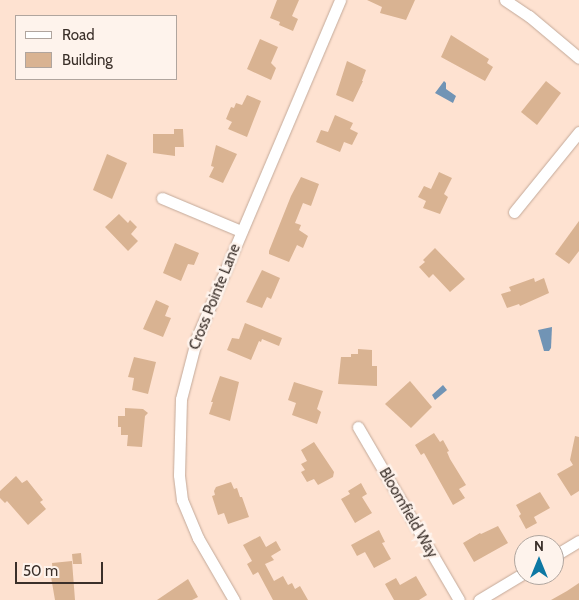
<!DOCTYPE html>
<style>
body{margin:0}
#map{position:relative;width:579px;height:600px;overflow:hidden;background:#fee2d1;font-family:Cabin,sans-serif}
div>[style]{position:absolute}
[style*='--x']{left:calc(var(--x)*1px);top:calc(var(--y)*1px);width:calc(var(--w)*1px);rotate:calc(var(--a)*1deg)}
.water>*{inset:0;background:#7194b5}
.building>*{inset:0;background:#d9b392}
.roads{filter:drop-shadow(0 0 1px #c3a999) drop-shadow(0 0 1px #c3a999)}
.street>*{height:11px;margin:-5.5px;padding:0 5.5px;transform-origin:5.5px;border-radius:5.5px;background:#fff}
span{translate:-50% -50%;white-space:nowrap;text-align:center;line-height:1.15;-webkit-text-stroke:5px #fef3ec;paint-order:stroke}
.street-label{font-size:15px;color:#3a2f29}
.legend{position:absolute;left:15px;top:15px;width:162px;height:65px;box-sizing:border-box;background:#fef3ec;border:1px solid #b0a59e;margin:0;padding:6px 9px;list-style:none;font-size:15px;color:#3a2f29}
.legend li{display:flex;align-items:center;gap:10px;height:25px}
.legend b{width:25px;border:1px solid #b0a59e}
.north{position:absolute;left:514px;top:535px;width:50px;height:50px;box-sizing:border-box;background:#fef3ec;border:1px solid #b0a59e;border-radius:50%;rotate:0deg;font-size:14px;font-weight:700;line-height:20px;text-align:center;color:#3a2f29}
.north::after{content:'';display:block;margin:auto;width:18px;height:22px;background:#0e78a3;clip-path:polygon(50% 0,100% 100%,50% 72%,0 100%)}
.scale{position:absolute;left:15px;top:562px;width:88px;height:22px;box-sizing:border-box;border:2px solid #3a2f29;border-top:0;padding-left:6px;font-size:15px;line-height:18px;white-space:nowrap;color:#3a2f29;-webkit-text-stroke:4px #fef3ec;paint-order:stroke}
</style>
<div id="map">
<div class="water">
<div style="clip-path:polygon(444px 81px,446px 83px,446px 89px,456px 96px,453px 103px,435px 93px)"></div>
<div style="clip-path:polygon(552px 327px,551px 348px,549px 351px,544px 351px,538px 330px)"></div>
<div style="clip-path:polygon(443px 385px,447px 390px,435px 400px,432px 395px)"></div>
</div>
<div class="building">
<div style="clip-path:polygon(277px 0,299px 0,292px 16px,298px 19px,293px 31px,279px 25px,280px 22px,270px 18px)"></div>
<div style="clip-path:polygon(367px 0,415px 0,406px 20px,380px 13px,382px 7px)"></div>
<div style="clip-path:polygon(451px 35px,489px 59px,487px 63px,493px 67px,485px 81px,441px 57px)"></div>
<div style="clip-path:polygon(260px 39px,278px 47px,271px 63px,276px 68px,271px 80px,247px 69px)"></div>
<div style="clip-path:polygon(347px 61px,366px 70px,362px 81px,363px 81px,353px 102px,336px 95px)"></div>
<div style="clip-path:polygon(546px 81px,561px 93px,537px 125px,521px 112px)"></div>
<div style="clip-path:polygon(247px 95px,261px 101px,247px 137px,228px 129px,232px 122px,226px 119px,231px 107px,234px 108px,236px 103px,242px 105px)"></div>
<div style="clip-path:polygon(335px 115px,353px 123px,350px 129px,358px 133px,352px 145px,344px 142px,340px 152px,316px 142px,321px 130px,328px 132px)"></div>
<div style="clip-path:polygon(174px 129px,183px 129px,184px 147px,175px 147px,175px 156px,153px 153px,153px 134px,174px 134px)"></div>
<div style="clip-path:polygon(216px 145px,237px 154px,223px 183px,209px 177px,214px 167px,211px 166px)"></div>
<div style="clip-path:polygon(107px 154px,127px 163px,112px 199px,93px 190px)"></div>
<div style="clip-path:polygon(439px 172px,452px 178px,444px 194px,448px 197px,440px 214px,423px 208px,426px 201px,418px 197px,424px 186px,431px 189px)"></div>
<div style="clip-path:polygon(301px 177px,319px 184px,311px 206px,303px 203px,295px 223px,301px 225px,299px 230px,308px 236px,303px 248px,297px 245px,289px 262px,269px 254px,269px 251px,291px 196px)"></div>
<div style="clip-path:polygon(119px 214px,128px 223px,130px 220px,137px 227px,131px 234px,138px 241px,128px 251px,105px 227px)"></div>
<div style="clip-path:polygon(579px 221px,579px 251px,569px 264px,555px 254px)"></div>
<div style="clip-path:polygon(175px 243px,199px 253px,194px 265px,188px 264px,181px 281px,163px 273px)"></div>
<div style="clip-path:polygon(435px 248px,465px 279px,450px 292px,433px 274px,429px 278px,419px 267px,425px 262px,423px 260px)"></div>
<div style="clip-path:polygon(262px 270px,280px 278px,271px 299px,267px 297px,262px 308px,246px 302px)"></div>
<div style="clip-path:polygon(534px 278px,535px 282px,544px 278px,549px 293px,520px 306px,519px 304px,507px 308px,501px 294px,511px 291px,509px 287px)"></div>
<div style="clip-path:polygon(156px 300px,169px 306px,165px 316px,171px 318px,163px 337px,143px 329px)"></div>
<div style="clip-path:polygon(245px 323px,282px 338px,279px 346px,262px 339px,261px 342px,259px 341px,251px 360px,227px 350px,232px 338px,239px 339px)"></div>
<div style="clip-path:polygon(358px 349px,372px 350px,372px 366px,377px 366px,377px 386px,338px 384px,341px 357px,351px 357px,351px 354px,358px 354px)"></div>
<div style="clip-path:polygon(134px 357px,156px 362px,148px 394px,132px 390px,134px 378px,128px 377px)"></div>
<div style="clip-path:polygon(220px 376px,239px 382px,230px 421px,209px 414px,213px 402px,211px 402px)"></div>
<div style="clip-path:polygon(410px 381px,432px 407px,411px 428px,385px 404px)"></div>
<div style="clip-path:polygon(294px 382px,323px 391px,317px 409px,321px 412px,317px 424px,292px 415px,296px 403px,288px 400px)"></div>
<div style="clip-path:polygon(125px 408px,143px 409px,148px 413px,145px 416px,142px 447px,127px 446px,128px 435px,121px 435px,121px 427px,118px 427px,118px 416px,125px 416px)"></div>
<div style="clip-path:polygon(434px 433px,440px 442px,443px 440px,449px 451px,447px 452px,450px 459px,466px 485px,459px 489px,465px 498px,453px 505px,424px 453px,421px 455px,415px 445px)"></div>
<div style="clip-path:polygon(575px 436px,579px 437px,579px 491px,571px 496px,557px 474px,573px 465px,570px 460px)"></div>
<div style="clip-path:polygon(314px 442px,334px 472px,333px 477px,318px 485px,314px 479px,307px 482px,301px 472px,305px 470px,301px 464px,307px 461px,301px 450px)"></div>
<div style="clip-path:polygon(16px 476px,22px 483px,27px 480px,43px 500px,40px 502px,46px 509px,28px 525px,7px 501px,5px 503px,0 498px,0 491px)"></div>
<div style="clip-path:polygon(231px 482px,234px 489px,237px 488px,240px 497px,242px 497px,249px 517px,228px 524px,224px 513px,218px 515px,212px 496px,215px 495px,214px 491px,216px 487px)"></div>
<div style="clip-path:polygon(361px 483px,367px 494px,362px 497px,372px 513px,355px 523px,341px 499px,350px 494px,348px 491px)"></div>
<div style="clip-path:polygon(540px 492px,550px 508px,534px 517px,537px 523px,526px 529px,519px 516px,521px 514px,516px 505px)"></div>
<div style="clip-path:polygon(498px 526px,508px 543px,474px 562px,463px 543px,480px 533px,481px 534px)"></div>
<div style="clip-path:polygon(379px 530px,385px 542px,382px 543px,391px 559px,374px 568px,365px 552px,357px 556px,351px 545px)"></div>
<div style="clip-path:polygon(260px 536px,266px 547px,276px 541px,281px 550px,271px 556px,274px 560px,265px 564px,274px 581px,283px 576px,288px 585px,292px 583px,295px 589px,300px 586px,308px 600px,273px 600px,258px 572px,253px 575px,247px 564px,252px 561px,243px 545px)"></div>
<div style="clip-path:polygon(81px 553px,82px 564px,73px 564px,72px 554px)"></div>
<div style="clip-path:polygon(72px 561px,75px 600px,55px 600px,51px 577px,53px 576px,52px 563px)"></div>
<div style="clip-path:polygon(416px 576px,427px 595px,419px 600px,394px 600px,385px 584px,396px 578px,400px 585px)"></div>
<div style="clip-path:polygon(188px 579px,198px 597px,192px 600px,157px 600px)"></div>
<div style="clip-path:polygon(579px 583px,579px 600px,551px 600px,567px 591px)"></div>
</div>
<div class="roads">
<div class="street">
<div style="--x:505;--y:0;--w:29;--a:34"></div>
<div style="--x:529;--y:16;--w:65;--a:40"></div>
<div style="--x:162;--y:198;--w:86;--a:22.7"></div>
<div style="--x:514;--y:212;--w:103;--a:-50.9"></div>
<div style="--x:358;--y:427;--w:200;--a:59.7"></div>
<div style="--x:554;--y:556;--w:29;--a:-31"></div>
<div style="--x:234;--y:600;--w:72;--a:-120.1"></div>
<div style="--x:198;--y:538;--w:41;--a:-112.8"></div>
<div style="--x:182;--y:500;--w:25;--a:-97"></div>
<div style="--x:179;--y:475;--w:76;--a:-88.5"></div>
<div style="--x:181;--y:399;--w:64;--a:-75.5"></div>
<div style="--x:197;--y:337;--w:366;--a:-67"></div>
<div style="--x:479;--y:600;--w:52;--a:-31"></div>
</div>
</div>
<div class="street-label">
<span style="left:215px;top:297px;rotate:-68deg">Cross Pointe Lane</span>
<span style="left:408px;top:513px;rotate:60deg">Bloomfield Way</span>
</div>
<ul class="legend">
<li><b style="height:6px;background:#fff"></b>Road</li>
<li><b style="height:14px;background:#d9b392"></b>Building</li>
</ul>
<div class="north">N</div>
<div class="scale">50 m</div>
</div>
